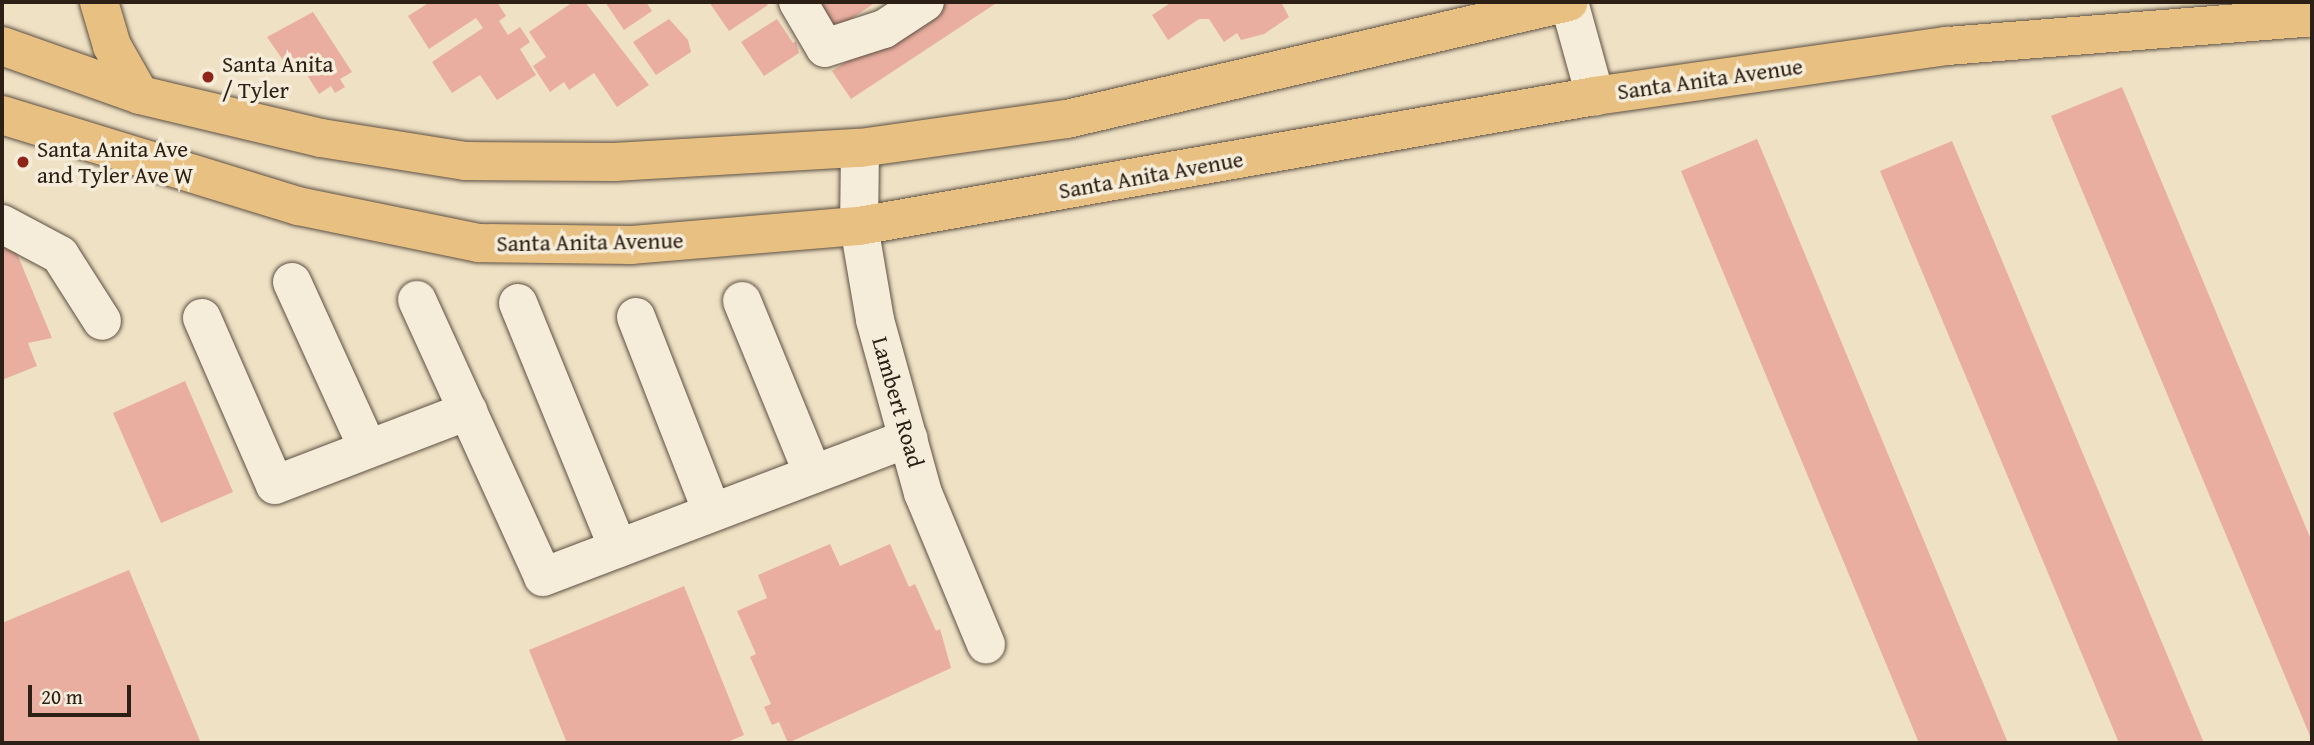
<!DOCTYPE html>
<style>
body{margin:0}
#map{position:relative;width:2314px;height:745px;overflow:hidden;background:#efe1c4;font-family:"Gentium Book Plus",serif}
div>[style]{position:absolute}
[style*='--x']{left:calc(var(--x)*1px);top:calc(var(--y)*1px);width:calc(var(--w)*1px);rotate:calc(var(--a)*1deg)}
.building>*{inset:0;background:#e9aea0}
.roads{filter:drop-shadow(0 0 2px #5d5042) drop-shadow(0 0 2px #5d5042)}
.minor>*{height:38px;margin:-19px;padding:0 19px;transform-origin:19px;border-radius:19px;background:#f5ecd9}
.major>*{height:38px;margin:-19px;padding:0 19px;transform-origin:19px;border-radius:19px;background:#e8c082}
.dots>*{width:19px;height:19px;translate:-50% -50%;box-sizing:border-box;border:4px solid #f5ecd9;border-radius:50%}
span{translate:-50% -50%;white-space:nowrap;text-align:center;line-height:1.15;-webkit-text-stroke:7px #f5ecd9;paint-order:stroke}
.poi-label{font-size:23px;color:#2c1f16}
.left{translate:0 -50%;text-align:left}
.street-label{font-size:23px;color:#2c1f16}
.frame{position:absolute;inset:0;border:4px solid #2c1f16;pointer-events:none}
.scale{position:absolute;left:28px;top:685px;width:103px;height:32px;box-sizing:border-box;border:4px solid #2c1f16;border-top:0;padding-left:9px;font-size:21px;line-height:24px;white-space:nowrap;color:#2c1f16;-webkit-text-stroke:5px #f5ecd9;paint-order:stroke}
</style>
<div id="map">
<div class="building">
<div style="clip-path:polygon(430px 2px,497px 2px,506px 16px,499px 21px,508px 35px,520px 27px,530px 42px,520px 49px,536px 75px,497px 100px,480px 75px,452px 93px,432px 62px,483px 28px,476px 18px,429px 49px,408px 16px)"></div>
<div style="clip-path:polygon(573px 2px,585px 2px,649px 85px,617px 107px,594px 73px,569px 90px,564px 82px,550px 92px,533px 66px,546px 57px,529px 32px)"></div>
<div style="clip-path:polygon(605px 2px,646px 2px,652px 11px,624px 30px)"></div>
<div style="clip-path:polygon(709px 2px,766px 2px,768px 5px,729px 31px)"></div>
<div style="clip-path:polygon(809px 2px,876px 2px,830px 33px)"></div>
<div style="clip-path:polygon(938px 2px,998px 2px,851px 99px,832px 71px)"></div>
<div style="clip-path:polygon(1172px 2px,1281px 2px,1289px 17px,1264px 34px,1241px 40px,1237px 33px,1224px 42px,1209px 19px,1199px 19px,1168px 40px,1152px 15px)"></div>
<div style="clip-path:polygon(313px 12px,352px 72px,340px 79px,345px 87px,335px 93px,331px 86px,319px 94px,302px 67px,292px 73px,267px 37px)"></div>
<div style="clip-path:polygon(669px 19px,688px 40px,691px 52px,656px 75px,633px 42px)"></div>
<div style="clip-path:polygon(777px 19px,793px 43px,796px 41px,799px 53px,764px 76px,741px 42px)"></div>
<div style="clip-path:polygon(2122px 87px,2312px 542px,2310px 736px,2051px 116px)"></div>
<div style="clip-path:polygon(1757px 139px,2008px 743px,1919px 743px,1681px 171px)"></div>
<div style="clip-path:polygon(1952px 141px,2204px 743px,2119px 743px,1880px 171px)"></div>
<div style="clip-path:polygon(13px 244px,52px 338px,28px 343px,37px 366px,2px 380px,2px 249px)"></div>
<div style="clip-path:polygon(185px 381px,233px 492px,161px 523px,113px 413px)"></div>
<div style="clip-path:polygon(830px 544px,840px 566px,890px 544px,909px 587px,915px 584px,936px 631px,940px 629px,951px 668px,788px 743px,779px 722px,772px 725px,764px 707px,771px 704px,750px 657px,756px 654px,737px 611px,767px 598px,758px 575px)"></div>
<div style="clip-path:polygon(129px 570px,201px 743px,2px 743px,2px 623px)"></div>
<div style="clip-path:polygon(684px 586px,744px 735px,725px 743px,567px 743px,529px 650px)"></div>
</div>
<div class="roads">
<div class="minor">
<div style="--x:798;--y:2;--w:53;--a:59.6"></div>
<div style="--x:825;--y:48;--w:62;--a:-17.9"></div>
<div style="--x:884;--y:29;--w:49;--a:-33.4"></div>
<div style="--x:1569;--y:2;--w:98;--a:74.5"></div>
<div style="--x:860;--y:148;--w:78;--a:90.7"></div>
<div style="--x:859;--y:226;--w:95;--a:80.3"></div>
<div style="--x:875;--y:320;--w:180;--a:74.5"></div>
<div style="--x:923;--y:493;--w:164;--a:67.4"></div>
<div style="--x:2;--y:224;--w:66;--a:28.1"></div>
<div style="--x:60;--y:255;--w:78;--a:57.5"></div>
<div style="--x:292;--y:282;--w:183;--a:65.5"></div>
<div style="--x:417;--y:300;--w:304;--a:65.5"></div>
<div style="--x:543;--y:577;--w:391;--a:-20.8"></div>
<div style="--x:742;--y:301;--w:187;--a:67.7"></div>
<div style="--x:518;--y:303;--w:265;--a:67.8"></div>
<div style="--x:636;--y:317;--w:209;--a:68.7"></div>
<div style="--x:202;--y:318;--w:182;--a:66.4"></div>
<div style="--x:275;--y:485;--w:207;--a:-21"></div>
</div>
<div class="major">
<div style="--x:99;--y:2;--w:46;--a:73.5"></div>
<div style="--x:112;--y:46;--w:56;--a:60.3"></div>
<div style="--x:2;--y:46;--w:146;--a:19.5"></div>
<div style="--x:140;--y:95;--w:186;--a:13.4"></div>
<div style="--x:321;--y:138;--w:146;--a:9.1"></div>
<div style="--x:465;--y:161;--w:149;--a:0.4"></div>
<div style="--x:614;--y:162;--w:246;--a:-3.3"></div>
<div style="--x:860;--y:148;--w:209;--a:-8"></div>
<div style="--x:1067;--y:119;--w:515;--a:-13.12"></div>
<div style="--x:2;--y:115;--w:310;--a:17.1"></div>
<div style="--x:298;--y:206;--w:185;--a:11.6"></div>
<div style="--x:479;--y:243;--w:152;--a:0.8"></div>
<div style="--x:631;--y:245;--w:229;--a:-4.8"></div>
<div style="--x:859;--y:226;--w:747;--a:-10.02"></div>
<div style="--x:1595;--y:96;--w:356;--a:-8.1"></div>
<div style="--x:1947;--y:46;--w:366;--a:-4.5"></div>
</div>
</div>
<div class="dots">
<div style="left:208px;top:77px;background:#8f2418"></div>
<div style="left:23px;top:162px;background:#8f2418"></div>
</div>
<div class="poi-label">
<span class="left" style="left:222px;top:77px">Santa Anita<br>/ Tyler</span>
<span class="left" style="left:37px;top:162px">Santa Anita Ave<br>and Tyler Ave W</span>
</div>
<div class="street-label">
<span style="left:1710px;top:79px;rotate:-8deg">Santa Anita Avenue</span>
<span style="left:1151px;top:175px;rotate:-10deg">Santa Anita Avenue</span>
<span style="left:590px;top:242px;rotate:-1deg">Santa Anita Avenue</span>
<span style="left:898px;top:402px;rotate:74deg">Lambert Road</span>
</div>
<div class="frame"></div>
<div class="scale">20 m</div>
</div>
